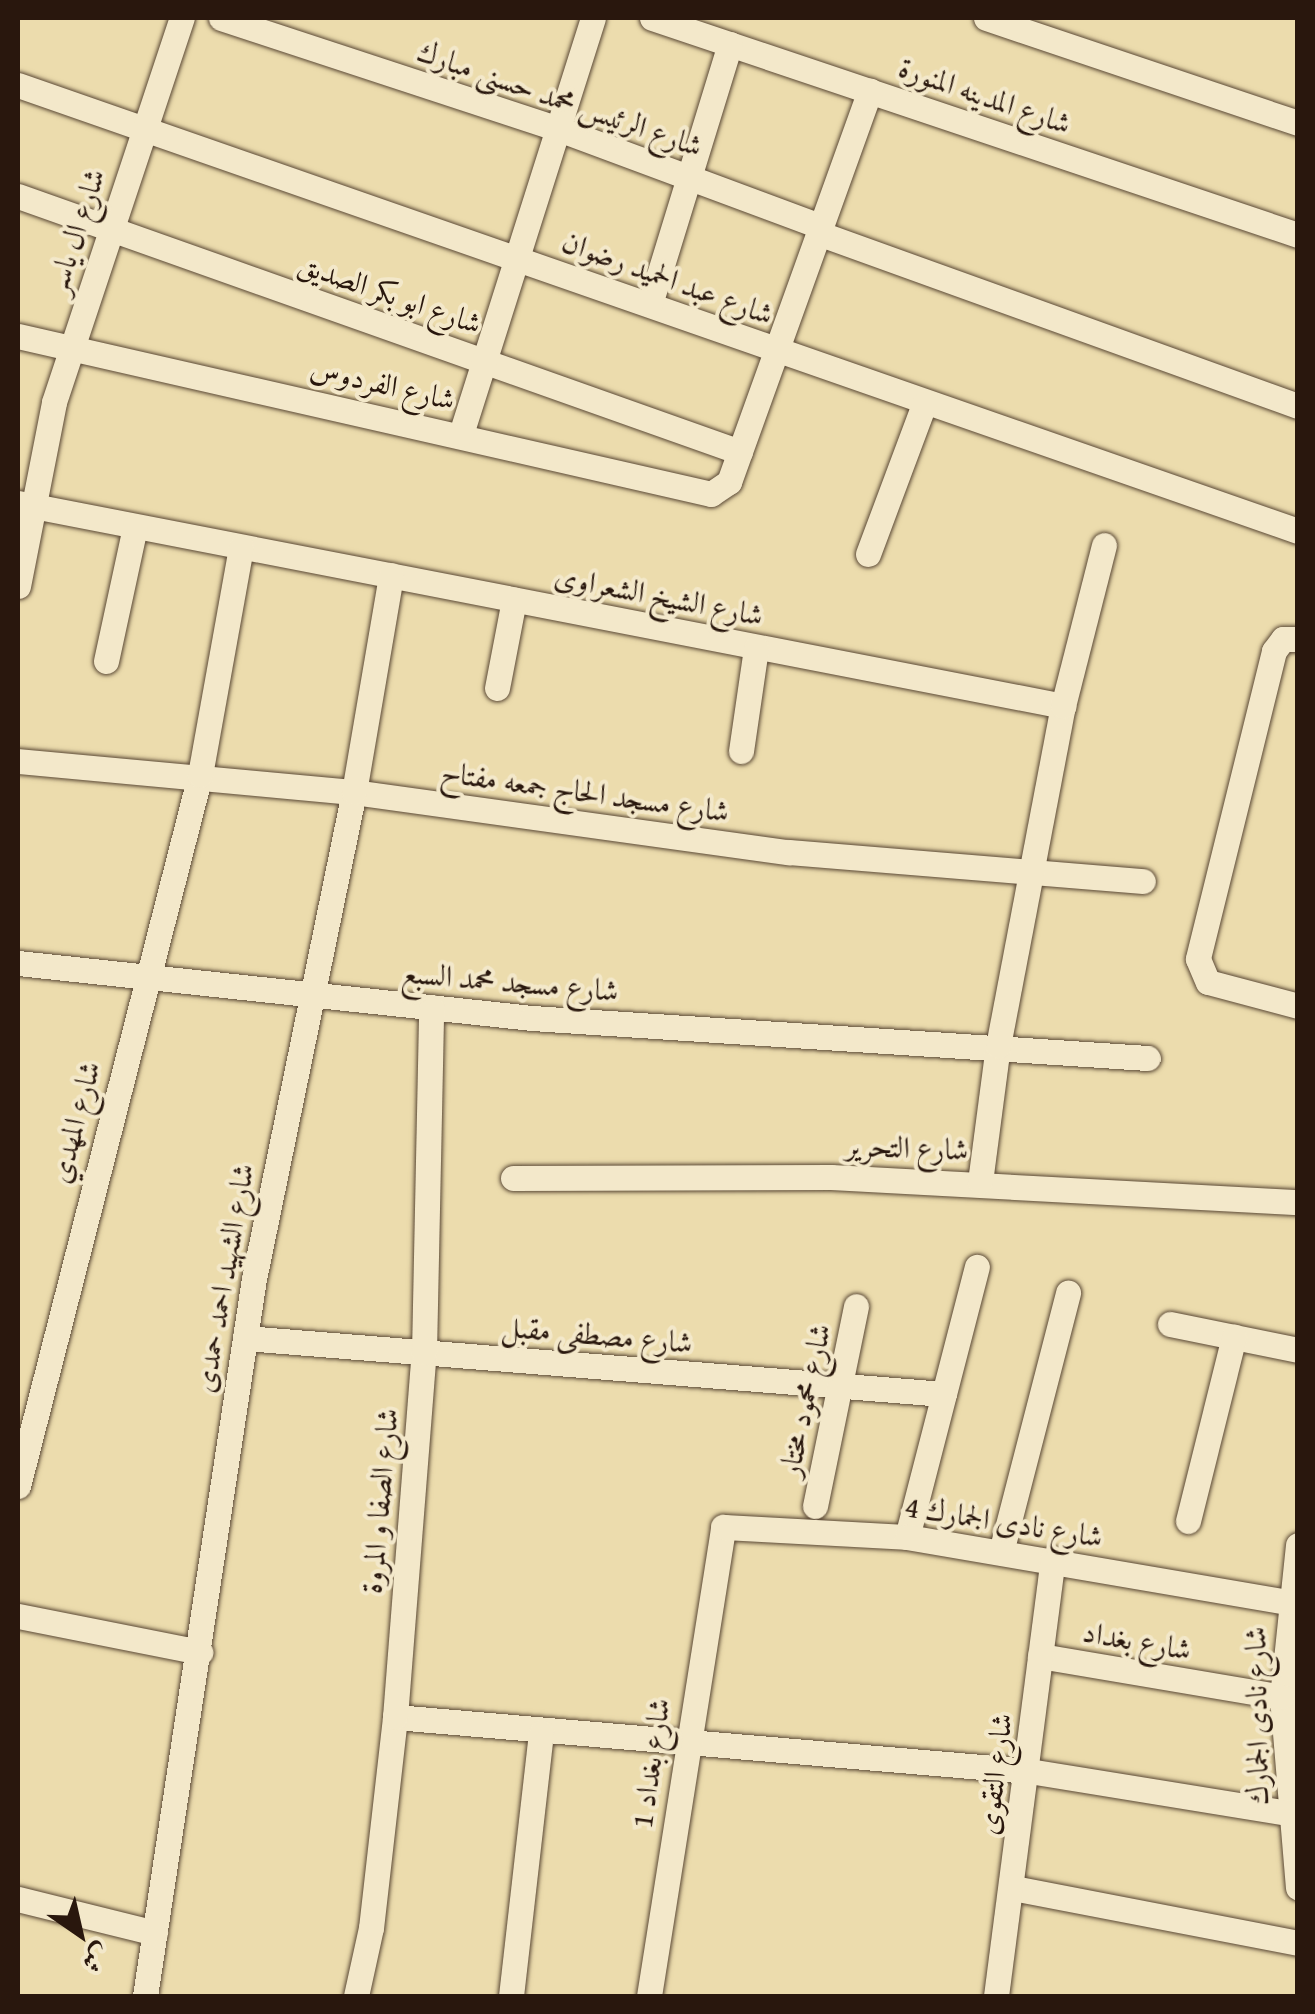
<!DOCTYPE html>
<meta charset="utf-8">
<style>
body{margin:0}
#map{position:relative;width:1315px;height:2014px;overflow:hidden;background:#ecdcad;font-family:"Gentium Book Plus",Amiri,serif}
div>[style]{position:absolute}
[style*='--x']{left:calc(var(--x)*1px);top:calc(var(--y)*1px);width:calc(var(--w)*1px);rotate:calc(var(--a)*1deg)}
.roads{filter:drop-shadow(0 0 2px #5a4835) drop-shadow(0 0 2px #5a4835)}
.minor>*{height:25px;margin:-12.5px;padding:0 12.5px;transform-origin:12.5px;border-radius:12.5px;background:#f3e8ca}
span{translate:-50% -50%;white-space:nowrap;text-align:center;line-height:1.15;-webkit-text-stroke:8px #f3e8ca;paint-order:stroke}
.street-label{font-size:30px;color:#29170d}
.frame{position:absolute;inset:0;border:20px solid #29170d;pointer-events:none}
.north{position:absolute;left:30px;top:1884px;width:100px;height:100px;-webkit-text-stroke:8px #f3e8ca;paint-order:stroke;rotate:146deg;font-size:28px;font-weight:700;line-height:40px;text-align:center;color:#29170d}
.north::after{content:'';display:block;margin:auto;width:35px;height:45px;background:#29170d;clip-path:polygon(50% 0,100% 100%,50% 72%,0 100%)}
</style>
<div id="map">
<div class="roads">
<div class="minor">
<div style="--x:221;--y:18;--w:353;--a:18.2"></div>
<div style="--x:556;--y:128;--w:282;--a:20.4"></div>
<div style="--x:652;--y:18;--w:681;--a:18.57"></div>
<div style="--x:986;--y:18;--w:329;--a:18.6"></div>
<div style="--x:18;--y:85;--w:1355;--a:19.21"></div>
<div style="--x:18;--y:196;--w:766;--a:19.52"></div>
<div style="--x:818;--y:233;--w:510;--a:19.82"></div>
<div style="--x:650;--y:304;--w:272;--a:-72.9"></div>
<div style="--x:18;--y:336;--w:711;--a:12.84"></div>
<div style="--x:711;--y:494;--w:22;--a:-34"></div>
<div style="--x:729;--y:482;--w:416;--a:-70.2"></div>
<div style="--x:461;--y:434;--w:436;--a:-72.4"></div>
<div style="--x:18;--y:503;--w:1065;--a:10.99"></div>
<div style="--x:868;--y:554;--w:160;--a:-69.5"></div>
<div style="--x:18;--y:586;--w:187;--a:-78.9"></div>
<div style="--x:54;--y:402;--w:405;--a:-71.6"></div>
<div style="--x:1298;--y:639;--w:15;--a:180"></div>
<div style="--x:1283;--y:639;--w:15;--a:127"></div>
<div style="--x:1274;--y:651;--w:317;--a:103.9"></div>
<div style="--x:1198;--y:959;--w:25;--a:67"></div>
<div style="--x:1208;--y:982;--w:93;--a:14.9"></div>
<div style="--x:106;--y:661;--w:137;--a:-77.8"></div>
<div style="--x:497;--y:688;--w:90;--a:-79.1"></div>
<div style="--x:741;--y:751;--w:104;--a:-81.7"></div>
<div style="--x:18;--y:761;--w:337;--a:5.3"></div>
<div style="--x:354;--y:792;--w:439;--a:7.9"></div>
<div style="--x:789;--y:852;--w:355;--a:4.7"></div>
<div style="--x:18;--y:963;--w:517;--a:6.11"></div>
<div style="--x:532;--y:1018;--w:617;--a:3.72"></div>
<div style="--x:513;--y:1178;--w:318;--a:-0.2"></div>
<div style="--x:831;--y:1177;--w:468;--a:3.1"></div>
<div style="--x:980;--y:1182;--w:137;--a:-82.5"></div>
<div style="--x:998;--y:1046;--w:346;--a:-79.2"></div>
<div style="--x:1063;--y:706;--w:166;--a:-75.7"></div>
<div style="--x:1170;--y:1324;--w:131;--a:11.5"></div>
<div style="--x:245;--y:1338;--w:701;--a:4.58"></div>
<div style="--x:18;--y:1486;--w:734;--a:-75.64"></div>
<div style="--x:200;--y:775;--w:231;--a:-79.8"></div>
<div style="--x:815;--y:1506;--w:204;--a:-78.4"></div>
<div style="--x:1188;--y:1521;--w:190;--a:-76"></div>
<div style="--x:907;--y:1537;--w:279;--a:-75.5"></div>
<div style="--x:1298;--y:1545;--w:153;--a:96"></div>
<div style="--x:1282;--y:1697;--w:191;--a:85.2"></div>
<div style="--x:1001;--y:1552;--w:268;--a:-75.5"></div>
<div style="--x:18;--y:1616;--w:186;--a:11.2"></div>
<div style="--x:1040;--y:1656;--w:245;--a:9.6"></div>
<div style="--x:395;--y:1717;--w:636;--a:4.87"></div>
<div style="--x:1029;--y:1771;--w:263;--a:9.2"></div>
<div style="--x:1013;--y:1888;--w:290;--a:10.9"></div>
<div style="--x:18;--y:1899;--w:141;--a:13.9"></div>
<div style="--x:145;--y:1996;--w:725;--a:-81.36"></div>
<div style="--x:254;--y:1279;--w:497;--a:-78.4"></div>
<div style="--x:354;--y:792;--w:220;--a:-80.3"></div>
<div style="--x:356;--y:1996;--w:70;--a:-77.6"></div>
<div style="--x:371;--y:1928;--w:212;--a:-83.5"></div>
<div style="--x:395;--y:1717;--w:366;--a:-85.5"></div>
<div style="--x:424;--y:1352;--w:345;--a:-88.8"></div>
<div style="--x:511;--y:1996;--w:265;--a:-83.5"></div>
<div style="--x:649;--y:1996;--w:475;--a:-81"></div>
<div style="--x:723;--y:1527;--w:184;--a:3.1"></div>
<div style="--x:907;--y:1537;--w:386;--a:9.7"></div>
<div style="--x:996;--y:1996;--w:441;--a:-82.6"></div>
</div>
</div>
<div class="street-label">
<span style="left:985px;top:95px;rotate:19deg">شارع المدينه المنورة</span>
<span style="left:560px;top:98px;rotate:19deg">شارع الرئيس محمد حسنى مبارك</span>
<span style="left:75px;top:231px;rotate:-72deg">شارع ال ياسر</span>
<span style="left:668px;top:277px;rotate:20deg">شارع عبد الحميد رضوان</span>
<span style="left:390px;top:293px;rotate:19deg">شارع ابو بكر الصديق</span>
<span style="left:383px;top:383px;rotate:13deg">شارع الفردوس</span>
<span style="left:659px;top:595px;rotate:11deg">شارع الشيخ الشعراوى</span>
<span style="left:585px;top:791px;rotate:8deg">شارع مسجد الحاج جمعه مفتاح</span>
<span style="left:510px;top:981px;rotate:5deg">شارع مسجد محمد السبع</span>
<span style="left:74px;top:1122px;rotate:-75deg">شارع المهدي</span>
<span style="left:907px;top:1147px;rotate:2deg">شارع التحرير</span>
<span style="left:223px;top:1278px;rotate:-80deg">شارع الشهيد احمد حمدى</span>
<span style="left:597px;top:1334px;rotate:5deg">شارع مصطفى مقبل</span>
<span style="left:804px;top:1400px;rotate:-78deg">شارع محمود مختار</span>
<span style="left:379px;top:1501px;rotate:-85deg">شارع الصفا و المروة</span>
<span style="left:1004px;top:1521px;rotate:9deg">شارع نادى الجمارك 4</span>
<span style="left:1137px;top:1640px;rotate:10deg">شارع بغداد</span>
<span style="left:1256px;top:1716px;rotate:-91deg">شارع نادى الجمارك</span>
<span style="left:650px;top:1763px;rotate:-82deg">شارع بغداد 1</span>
<span style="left:994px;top:1774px;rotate:-83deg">شارع التقوى</span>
</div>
<div class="frame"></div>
<div class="north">ش</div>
</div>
